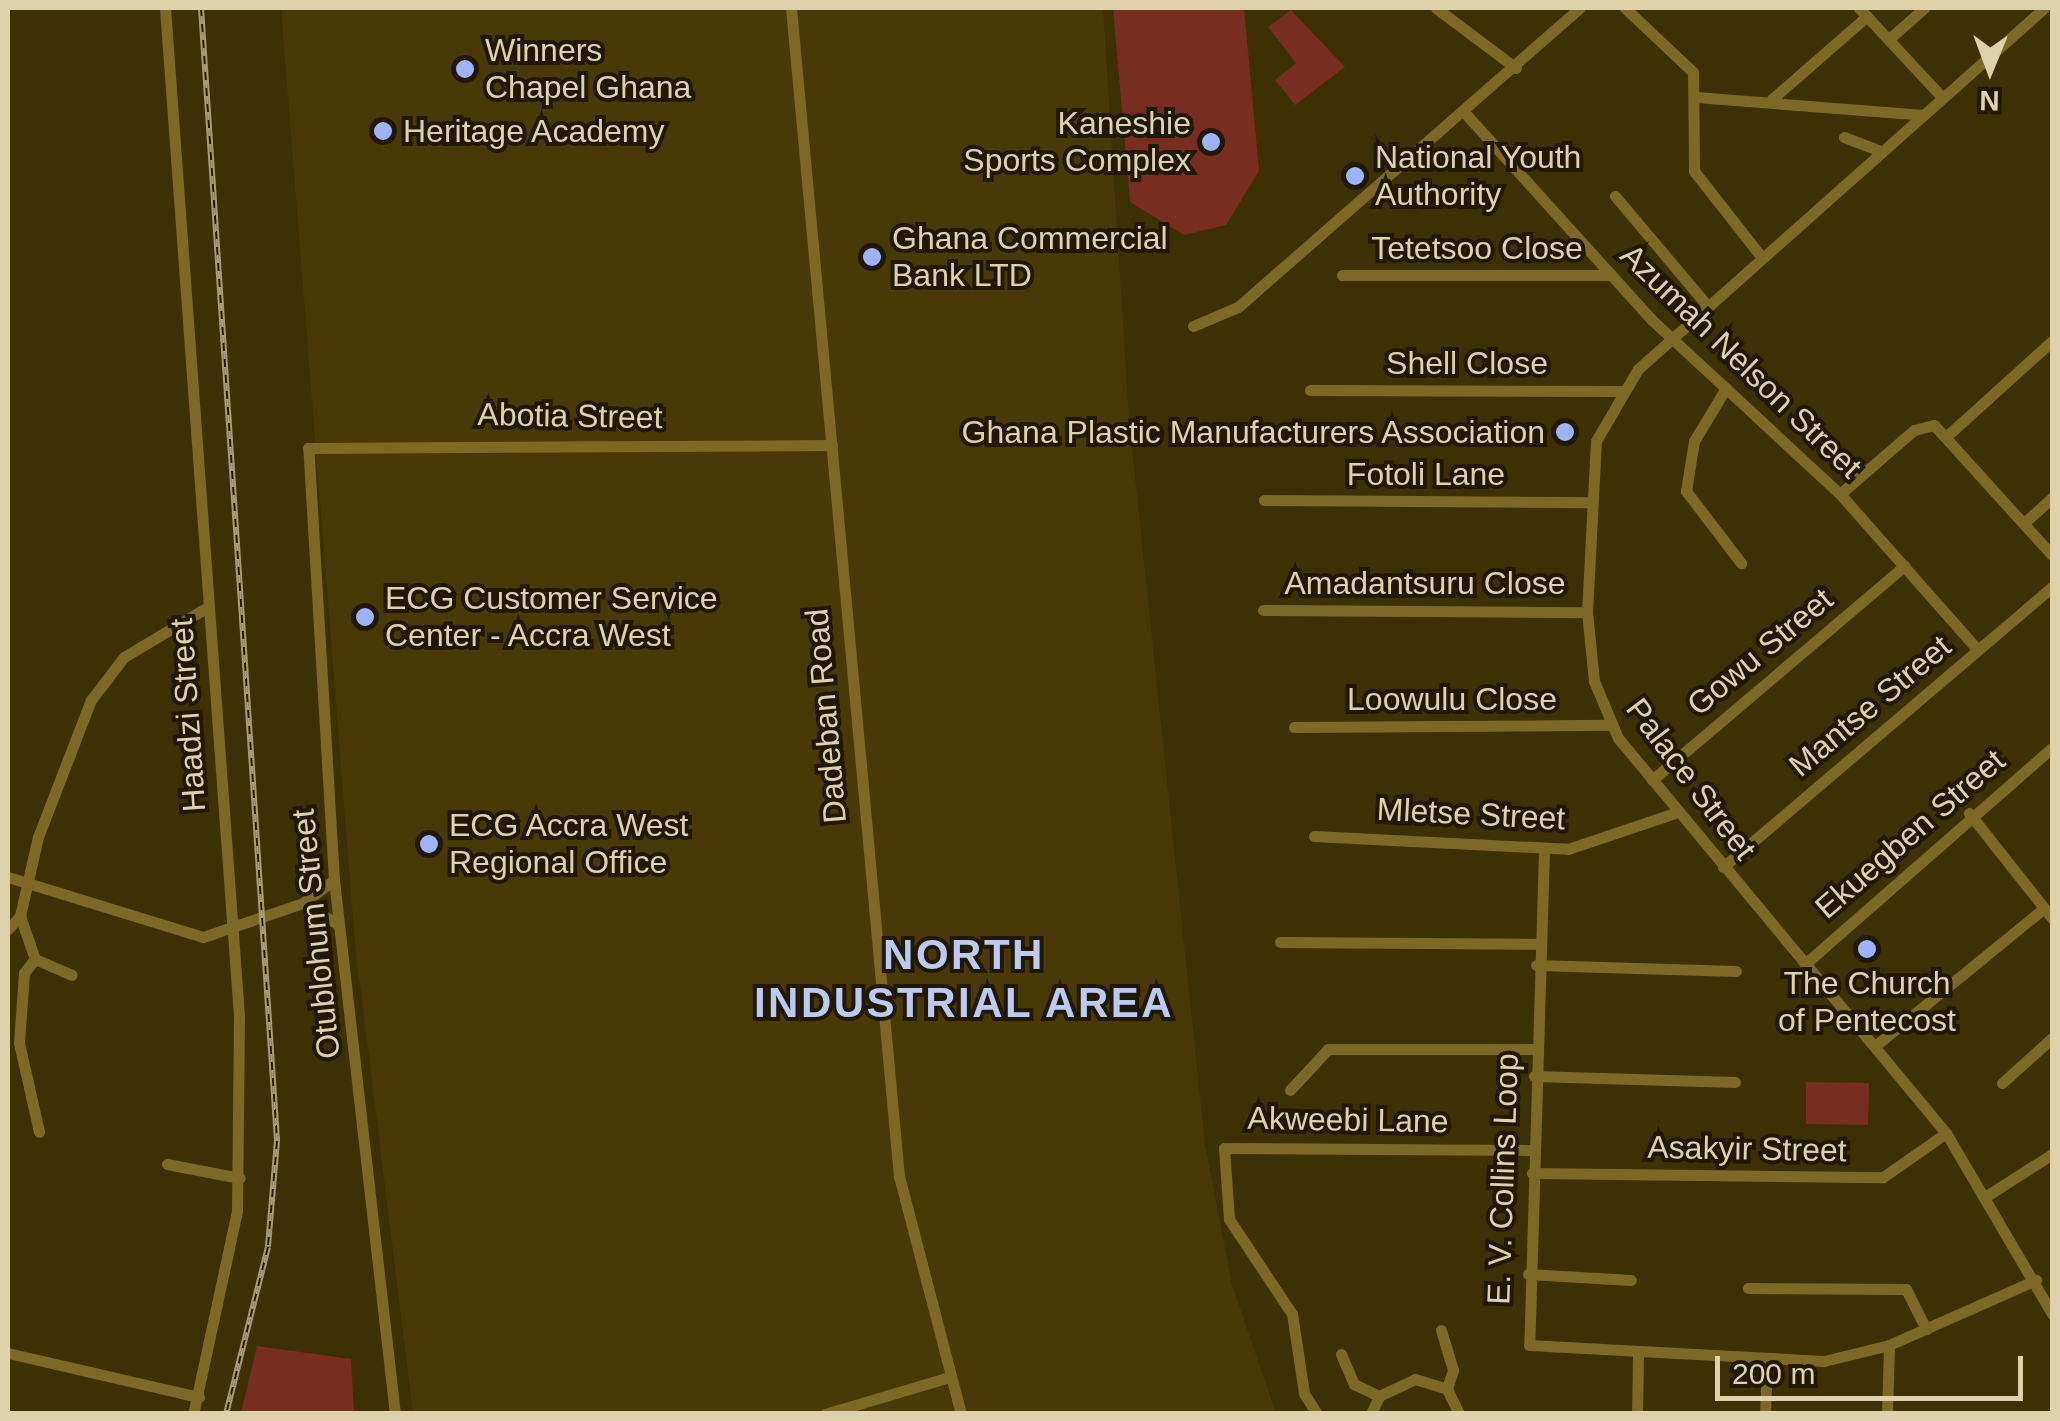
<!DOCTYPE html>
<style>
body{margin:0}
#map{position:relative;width:2060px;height:1421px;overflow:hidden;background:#3d3003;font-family:Arial,sans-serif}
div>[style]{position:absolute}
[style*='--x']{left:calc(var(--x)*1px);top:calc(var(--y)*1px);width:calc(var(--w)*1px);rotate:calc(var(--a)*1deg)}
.built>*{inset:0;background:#483906}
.green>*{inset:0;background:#782d21}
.minor>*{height:11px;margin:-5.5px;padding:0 5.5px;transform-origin:5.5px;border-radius:5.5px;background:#7d6826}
.rail>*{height:6px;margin-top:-3px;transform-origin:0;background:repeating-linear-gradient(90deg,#201802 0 8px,#a89c74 0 16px);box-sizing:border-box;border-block:2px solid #a89c74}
.dots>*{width:28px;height:28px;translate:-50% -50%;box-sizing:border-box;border:5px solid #201802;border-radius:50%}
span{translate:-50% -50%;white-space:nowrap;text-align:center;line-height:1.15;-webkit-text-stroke:8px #201802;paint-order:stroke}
.poi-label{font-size:32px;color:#ded2ad}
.left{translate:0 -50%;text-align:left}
.right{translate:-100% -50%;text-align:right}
.street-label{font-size:32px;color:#ded2ad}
.district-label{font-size:42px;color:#bcc9f3;font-weight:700;letter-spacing:2.5px}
.frame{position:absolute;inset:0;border:10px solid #ded2ad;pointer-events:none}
.north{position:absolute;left:1940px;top:20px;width:100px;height:100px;-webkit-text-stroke:8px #201802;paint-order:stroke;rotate:181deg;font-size:28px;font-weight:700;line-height:40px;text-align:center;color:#ded2ad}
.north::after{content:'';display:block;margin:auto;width:35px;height:45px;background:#ded2ad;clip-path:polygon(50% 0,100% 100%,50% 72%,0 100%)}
.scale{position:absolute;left:1715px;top:1356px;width:308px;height:45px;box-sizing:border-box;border:5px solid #ded2ad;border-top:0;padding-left:12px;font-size:30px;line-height:35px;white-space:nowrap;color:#ded2ad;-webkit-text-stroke:8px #201802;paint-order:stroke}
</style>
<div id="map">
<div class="built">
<div style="clip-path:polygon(281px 8px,1103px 8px,1129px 419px,1205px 1144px,1232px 1285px,1276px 1413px,413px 1413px,355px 944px)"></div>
</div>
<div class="green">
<div style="clip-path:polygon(1113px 8px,1244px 8px,1259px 171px,1226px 225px,1184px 235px,1130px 202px)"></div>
<div style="clip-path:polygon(1291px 10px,1345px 67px,1295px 105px,1275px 80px,1296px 63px,1268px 27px)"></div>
<div style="clip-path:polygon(1806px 1082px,1869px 1083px,1868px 1125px,1806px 1124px)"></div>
<div style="clip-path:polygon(257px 1346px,351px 1359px,354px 1413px,241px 1413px)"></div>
</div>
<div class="minor">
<div style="--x:165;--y:8;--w:1011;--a:85.8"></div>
<div style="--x:239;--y:1016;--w:195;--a:90.6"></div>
<div style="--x:237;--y:1211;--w:208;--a:102.2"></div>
<div style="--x:791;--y:8;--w:1173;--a:84.72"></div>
<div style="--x:899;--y:1176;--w:246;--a:75.4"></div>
<div style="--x:1436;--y:8;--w:100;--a:36.9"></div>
<div style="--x:1625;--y:8;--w:93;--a:43.3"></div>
<div style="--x:1693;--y:72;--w:99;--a:89.4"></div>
<div style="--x:1694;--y:171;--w:105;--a:51.9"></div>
<div style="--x:1859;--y:8;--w:123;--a:47"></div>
<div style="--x:2044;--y:8;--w:543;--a:138.36"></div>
<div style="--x:1638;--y:369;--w:83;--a:120.3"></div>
<div style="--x:1596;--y:441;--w:171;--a:93"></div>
<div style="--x:1587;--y:612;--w:69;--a:84.2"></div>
<div style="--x:1594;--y:681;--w:62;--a:67.2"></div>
<div style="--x:1618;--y:738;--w:513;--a:50.29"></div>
<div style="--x:1946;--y:1133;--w:210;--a:59.6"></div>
<div style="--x:1889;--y:39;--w:47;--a:-41.5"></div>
<div style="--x:1696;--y:97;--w:228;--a:4.5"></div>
<div style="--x:1772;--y:99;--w:126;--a:-41.1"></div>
<div style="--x:1464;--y:112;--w:280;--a:47.9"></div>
<div style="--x:1652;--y:320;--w:256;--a:42.8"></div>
<div style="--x:1840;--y:494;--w:208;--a:48.5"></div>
<div style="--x:1844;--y:137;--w:40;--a:21"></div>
<div style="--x:1615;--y:196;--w:140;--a:49.9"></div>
<div style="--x:1342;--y:275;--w:269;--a:0"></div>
<div style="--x:1193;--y:326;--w:49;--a:-22.9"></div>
<div style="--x:1238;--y:307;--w:454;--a:-41.2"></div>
<div style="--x:1726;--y:388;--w:62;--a:121.1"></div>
<div style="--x:1694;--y:441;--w:51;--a:99.1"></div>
<div style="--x:1686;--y:491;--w:91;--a:52.6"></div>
<div style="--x:1310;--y:390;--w:313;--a:0.2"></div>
<div style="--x:1949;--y:434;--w:139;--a:-42.1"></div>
<div style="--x:1840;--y:494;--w:98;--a:-40.9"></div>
<div style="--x:1914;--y:430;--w:21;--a:-14"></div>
<div style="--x:1934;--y:425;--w:176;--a:47.8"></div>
<div style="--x:1264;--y:500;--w:325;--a:0.4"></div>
<div style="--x:2024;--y:523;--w:38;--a:-42"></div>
<div style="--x:1263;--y:610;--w:324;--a:0.4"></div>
<div style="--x:1294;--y:727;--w:316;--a:-0.4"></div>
<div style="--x:1652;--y:780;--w:331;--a:-40.3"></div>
<div style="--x:1969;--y:813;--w:134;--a:51.7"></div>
<div style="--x:1314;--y:836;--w:254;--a:2.9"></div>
<div style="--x:1568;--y:849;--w:116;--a:-18.6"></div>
<div style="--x:1544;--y:850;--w:495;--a:91.7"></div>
<div style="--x:1529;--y:1345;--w:295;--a:3.1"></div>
<div style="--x:1824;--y:1361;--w:67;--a:-13.8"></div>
<div style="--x:1889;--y:1345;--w:161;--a:-23.9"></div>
<div style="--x:1723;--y:867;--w:432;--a:-40.4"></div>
<div style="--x:8;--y:877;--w:204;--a:17.1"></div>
<div style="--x:203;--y:937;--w:106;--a:-18.8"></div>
<div style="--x:303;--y:903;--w:39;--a:-37"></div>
<div style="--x:303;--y:903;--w:42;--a:31.4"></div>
<div style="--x:20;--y:916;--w:46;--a:70.8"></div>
<div style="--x:8;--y:929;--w:18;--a:-47"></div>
<div style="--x:20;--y:916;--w:81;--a:-77.2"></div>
<div style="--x:38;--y:837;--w:147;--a:-68.9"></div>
<div style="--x:91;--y:700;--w:54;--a:-52.5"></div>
<div style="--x:124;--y:657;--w:98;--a:-30.8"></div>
<div style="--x:1280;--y:942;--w:256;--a:0.4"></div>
<div style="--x:35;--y:959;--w:18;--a:128"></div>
<div style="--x:24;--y:973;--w:70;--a:94.1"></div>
<div style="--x:19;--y:1043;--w:91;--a:77.3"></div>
<div style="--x:35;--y:959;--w:40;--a:23.4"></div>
<div style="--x:1805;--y:964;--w:328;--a:-41.2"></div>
<div style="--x:1536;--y:965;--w:200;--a:1.7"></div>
<div style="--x:1875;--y:1046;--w:218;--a:-39.2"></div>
<div style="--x:1534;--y:1076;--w:201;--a:1.7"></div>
<div style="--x:2002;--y:1083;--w:67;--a:-42"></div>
<div style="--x:1290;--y:1090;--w:56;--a:-47.2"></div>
<div style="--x:1328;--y:1049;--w:206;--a:0"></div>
<div style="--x:167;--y:1164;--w:74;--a:10.9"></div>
<div style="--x:1532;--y:1173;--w:351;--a:0.7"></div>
<div style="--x:1883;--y:1177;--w:77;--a:-34.9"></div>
<div style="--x:1988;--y:1195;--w:76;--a:-32.6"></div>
<div style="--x:1528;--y:1274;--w:103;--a:3.3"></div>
<div style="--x:1748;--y:1288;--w:158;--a:0.4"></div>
<div style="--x:1906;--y:1289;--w:45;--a:63.4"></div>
<div style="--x:1441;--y:1330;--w:42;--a:73.3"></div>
<div style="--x:1453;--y:1370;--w:20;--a:108"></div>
<div style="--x:8;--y:1353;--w:196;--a:13"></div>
<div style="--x:1341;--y:1354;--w:33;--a:67"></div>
<div style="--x:1354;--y:1384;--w:28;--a:26"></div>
<div style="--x:395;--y:1414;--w:537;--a:-96.52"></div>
<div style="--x:334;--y:880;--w:433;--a:-93.4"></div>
<div style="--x:308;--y:448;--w:524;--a:-0.33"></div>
<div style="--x:825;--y:1414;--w:129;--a:-16.6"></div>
<div style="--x:1317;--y:1414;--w:25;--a:-122"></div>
<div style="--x:1304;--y:1393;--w:80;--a:-98.6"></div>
<div style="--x:1292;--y:1314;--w:114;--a:-123.6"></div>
<div style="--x:1229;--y:1219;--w:71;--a:-94"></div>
<div style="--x:1224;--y:1148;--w:308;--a:0.4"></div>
<div style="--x:1371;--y:1414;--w:20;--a:-66"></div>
<div style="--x:1379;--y:1396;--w:40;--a:-25"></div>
<div style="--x:1415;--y:1379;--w:34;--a:17"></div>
<div style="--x:1447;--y:1389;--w:28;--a:64"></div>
<div style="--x:1637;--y:1414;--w:58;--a:-89"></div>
<div style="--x:1765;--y:1414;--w:53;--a:-87.8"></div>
<div style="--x:1887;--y:1414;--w:69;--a:-88.3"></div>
</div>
<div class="rail">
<div style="--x:201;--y:8;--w:1136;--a:86.16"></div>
<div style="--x:277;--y:1141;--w:106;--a:94.9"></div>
<div style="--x:268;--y:1247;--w:172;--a:104.1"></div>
</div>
<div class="dots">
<div style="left:465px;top:69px;background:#9eb3fd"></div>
<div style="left:383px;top:131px;background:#9eb3fd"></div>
<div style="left:1211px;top:142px;background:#9eb3fd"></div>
<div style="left:1355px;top:176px;background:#9eb3fd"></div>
<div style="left:872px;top:257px;background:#9eb3fd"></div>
<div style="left:1565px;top:432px;background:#9eb3fd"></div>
<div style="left:365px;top:617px;background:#9eb3fd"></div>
<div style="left:429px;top:844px;background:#9eb3fd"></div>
<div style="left:1867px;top:949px;background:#9eb3fd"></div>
</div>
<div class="poi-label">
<span class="left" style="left:485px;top:69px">Winners<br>Chapel Ghana</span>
<span class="right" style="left:1191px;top:142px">Kaneshie<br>Sports Complex</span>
<span class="left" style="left:403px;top:131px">Heritage Academy</span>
<span class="left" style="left:1375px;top:176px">National Youth<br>Authority</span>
<span class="left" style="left:892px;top:257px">Ghana Commercial<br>Bank LTD</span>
<span class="right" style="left:1545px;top:432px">Ghana Plastic Manufacturers Association</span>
<span class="left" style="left:385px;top:617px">ECG Customer Service<br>Center - Accra West</span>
<span class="left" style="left:449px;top:844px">ECG Accra West<br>Regional Office</span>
<span style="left:1867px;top:1002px">The Church<br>of Pentecost</span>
</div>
<div class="street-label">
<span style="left:1477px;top:248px">Tetetsoo Close</span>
<span style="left:1741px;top:361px;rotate:44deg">Azumah Nelson Street</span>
<span style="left:1467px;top:363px">Shell Close</span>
<span style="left:570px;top:416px;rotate:1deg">Abotia Street</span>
<span style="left:1426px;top:474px">Fotoli Lane</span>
<span style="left:1425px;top:583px">Amadantsuru Close</span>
<span style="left:1760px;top:652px;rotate:-40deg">Gowu Street</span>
<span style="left:1452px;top:699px">Loowulu Close</span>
<span style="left:1870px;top:706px;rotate:-40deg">Mantse Street</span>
<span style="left:188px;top:715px;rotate:-94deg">Haadzi Street</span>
<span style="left:826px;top:716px;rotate:-95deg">Dadeban Road</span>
<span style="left:1691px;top:779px;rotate:53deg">Palace Street</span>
<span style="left:1471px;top:814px;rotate:3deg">Mletse Street</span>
<span style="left:1910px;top:834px;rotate:-41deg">Ekuegben Street</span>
<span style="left:316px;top:934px;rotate:-96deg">Otublohum Street</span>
<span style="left:1348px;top:1120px;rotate:1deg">Akweebi Lane</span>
<span style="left:1747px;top:1149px;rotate:1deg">Asakyir Street</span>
<span style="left:1503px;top:1179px;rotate:-88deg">E. V. Collins Loop</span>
</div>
<div class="district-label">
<span style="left:964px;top:979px">NORTH<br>INDUSTRIAL AREA</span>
</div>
<div class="frame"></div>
<div class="north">N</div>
<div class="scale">200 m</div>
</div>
